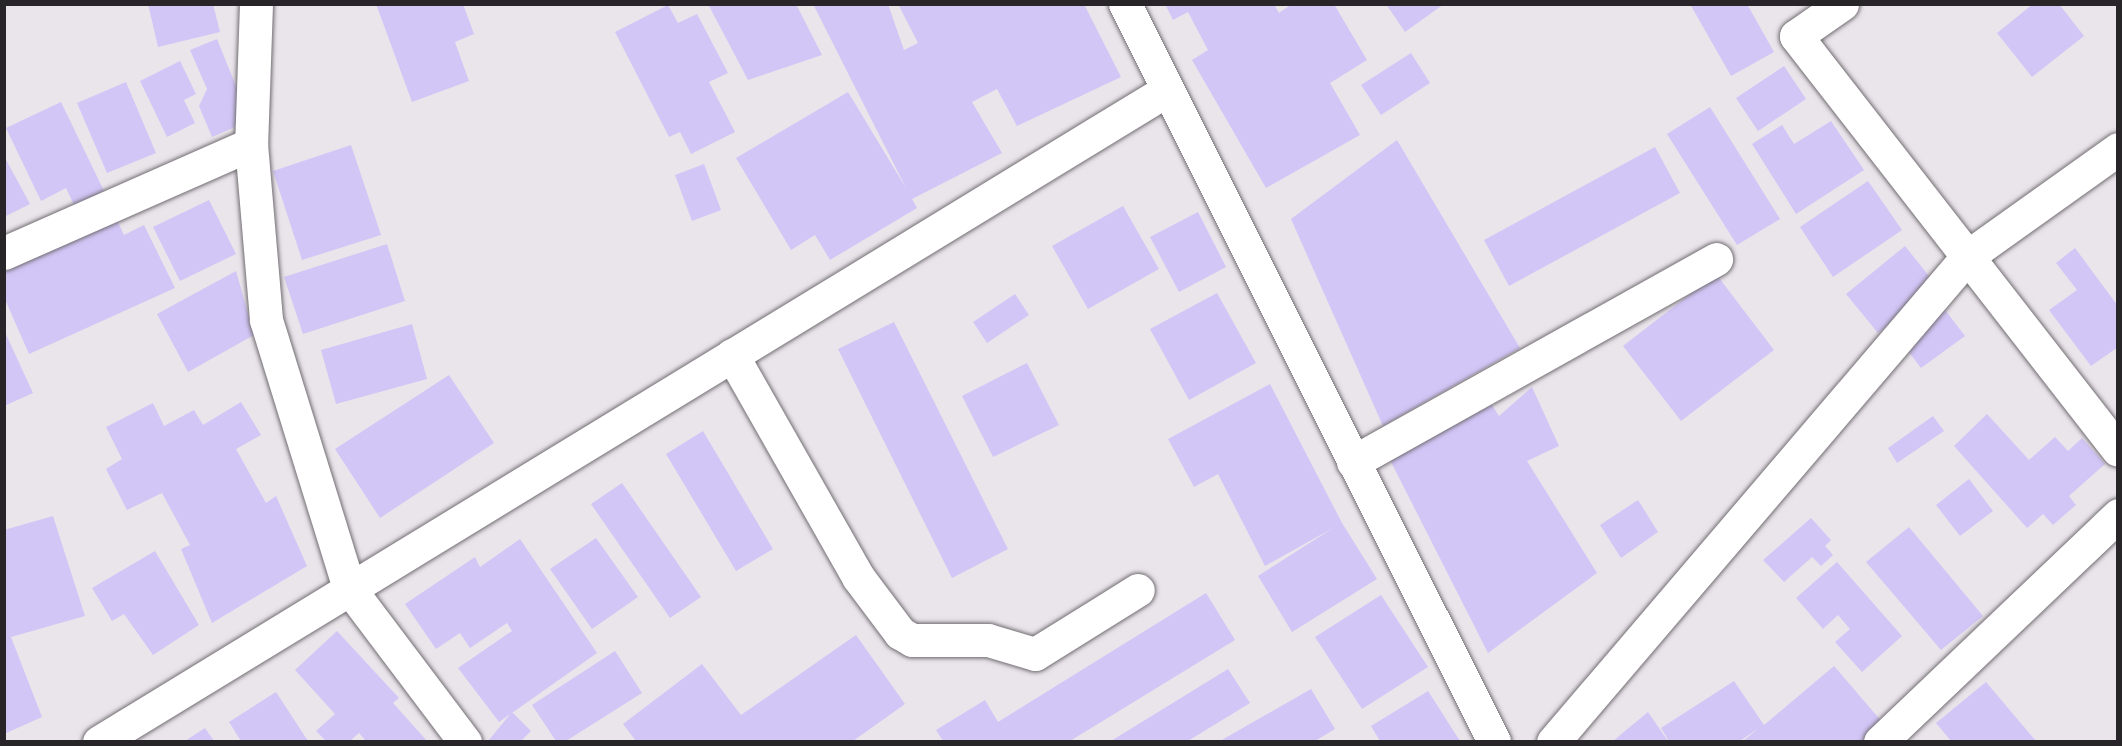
<!DOCTYPE html>
<style>
body{margin:0}
#map{position:relative;width:2122px;height:746px;overflow:hidden;background:#eae5eb;font-family:Roboto,sans-serif}
div>[style]{position:absolute}
[style*='--x']{left:calc(var(--x)*1px);top:calc(var(--y)*1px);width:calc(var(--w)*1px);rotate:calc(var(--a)*1deg)}
.building>*{inset:0;background:#d2c6f7}
.roads{filter:drop-shadow(0 0 2px #726d73) drop-shadow(0 0 2px #726d73)}
.minor>*{height:33px;margin:-16.5px;padding:0 16.5px;transform-origin:16.5px;border-radius:16.5px;background:#fff}
span{translate:-50% -50%;white-space:nowrap;text-align:center;line-height:1.15;-webkit-text-stroke:6px #fff;paint-order:stroke}
.frame{position:absolute;inset:0;border:6px solid #272527;pointer-events:none}
</style>
<div id="map">
<div class="building">
<div style="clip-path:polygon(148px 4px,213px 4px,220px 32px,158px 47px)"></div>
<div style="clip-path:polygon(376px 4px,463px 4px,474px 34px,455px 42px,469px 81px,412px 102px)"></div>
<div style="clip-path:polygon(708px 4px,796px 4px,822px 55px,748px 80px)"></div>
<div style="clip-path:polygon(813px 4px,888px 4px,904px 50px,918px 43px,898px 4px,1084px 4px,1121px 77px,1017px 126px,997px 89px,972px 102px,1002px 153px,912px 199px,917px 208px,830px 260px,815px 235px,791px 250px,736px 158px,848px 92px,906px 188px)"></div>
<div style="clip-path:polygon(1165px 4px,1274px 4px,1279px 13px,1292px 4px,1334px 4px,1367px 60px,1330px 83px,1360px 135px,1266px 188px,1192px 60px,1208px 50px,1188px 12px,1173px 20px)"></div>
<div style="clip-path:polygon(1386px 4px,1444px 4px,1405px 32px)"></div>
<div style="clip-path:polygon(1690px 4px,1747px 4px,1774px 52px,1731px 76px)"></div>
<div style="clip-path:polygon(2033px 4px,2059px 4px,2084px 36px,2032px 77px,1997px 33px)"></div>
<div style="clip-path:polygon(668px 5px,678px 23px,697px 14px,728px 73px,709px 82px,735px 132px,691px 154px,680px 132px,669px 137px,615px 32px)"></div>
<div style="clip-path:polygon(217px 39px,242px 101px,235px 127px,212px 137px,199px 106px,207px 89px,190px 50px)"></div>
<div style="clip-path:polygon(1411px 53px,1430px 83px,1381px 115px,1361px 85px)"></div>
<div style="clip-path:polygon(180px 61px,196px 94px,184px 100px,195px 123px,167px 137px,140px 81px)"></div>
<div style="clip-path:polygon(1784px 66px,1806px 99px,1758px 131px,1736px 98px)"></div>
<div style="clip-path:polygon(126px 82px,156px 153px,107px 173px,77px 103px)"></div>
<div style="clip-path:polygon(61px 102px,104px 191px,74px 205px,66px 188px,41px 201px,6px 128px)"></div>
<div style="clip-path:polygon(1710px 107px,1780px 219px,1737px 245px,1667px 134px)"></div>
<div style="clip-path:polygon(1831px 121px,1864px 170px,1796px 214px,1752px 144px,1782px 125px,1794px 144px)"></div>
<div style="clip-path:polygon(1397px 140px,1520px 348px,1383px 426px,1291px 219px)"></div>
<div style="clip-path:polygon(351px 145px,381px 235px,302px 260px,273px 171px)"></div>
<div style="clip-path:polygon(1655px 147px,1680px 193px,1509px 286px,1484px 240px)"></div>
<div style="clip-path:polygon(4px 156px,30px 204px,4px 217px)"></div>
<div style="clip-path:polygon(704px 164px,721px 210px,692px 221px,675px 175px)"></div>
<div style="clip-path:polygon(1868px 181px,1902px 230px,1833px 277px,1800px 227px)"></div>
<div style="clip-path:polygon(209px 200px,236px 254px,180px 281px,153px 227px)"></div>
<div style="clip-path:polygon(1123px 206px,1159px 269px,1088px 309px,1052px 246px)"></div>
<div style="clip-path:polygon(1198px 212px,1226px 267px,1179px 292px,1150px 237px)"></div>
<div style="clip-path:polygon(116px 218px,124px 235px,144px 225px,175px 288px,29px 354px,4px 297px,4px 272px)"></div>
<div style="clip-path:polygon(387px 244px,405px 301px,303px 334px,284px 277px)"></div>
<div style="clip-path:polygon(1905px 246px,1937px 286px,1878px 333px,1846px 294px)"></div>
<div style="clip-path:polygon(2075px 248px,2118px 306px,2118px 347px,2091px 366px,2049px 310px,2077px 290px,2056px 263px)"></div>
<div style="clip-path:polygon(236px 271px,254px 335px,188px 372px,157px 314px)"></div>
<div style="clip-path:polygon(1716px 274px,1774px 350px,1681px 421px,1623px 346px)"></div>
<div style="clip-path:polygon(1217px 293px,1256px 363px,1189px 400px,1150px 329px)"></div>
<div style="clip-path:polygon(1015px 294px,1029px 315px,987px 343px,973px 322px)"></div>
<div style="clip-path:polygon(1939px 302px,1965px 336px,1921px 368px,1896px 335px)"></div>
<div style="clip-path:polygon(894px 322px,1008px 549px,952px 578px,838px 349px)"></div>
<div style="clip-path:polygon(412px 324px,427px 379px,336px 404px,321px 350px)"></div>
<div style="clip-path:polygon(4px 330px,33px 393px,4px 406px)"></div>
<div style="clip-path:polygon(1027px 363px,1059px 425px,993px 457px,962px 396px)"></div>
<div style="clip-path:polygon(449px 375px,494px 443px,380px 518px,335px 449px)"></div>
<div style="clip-path:polygon(1270px 384px,1342px 523px,1377px 579px,1292px 632px,1258px 576px,1333px 528px,1265px 566px,1218px 474px,1194px 487px,1168px 439px)"></div>
<div style="clip-path:polygon(1532px 387px,1559px 446px,1527px 461px,1597px 573px,1488px 653px,1389px 458px,1487px 397px,1499px 416px)"></div>
<div style="clip-path:polygon(241px 402px,261px 435px,236px 449px,266px 503px,276px 496px,307px 566px,212px 623px,181px 549px,190px 545px,162px 493px,127px 510px,106px 469px,122px 459px,106px 427px,153px 403px,164px 426px,194px 410px,203px 425px)"></div>
<div style="clip-path:polygon(1987px 414px,2029px 460px,2055px 437px,2068px 451px,2082px 438px,2105px 464px,2069px 496px,2076px 505px,2053px 525px,2043px 514px,2027px 528px,1954px 446px)"></div>
<div style="clip-path:polygon(1933px 416px,1944px 431px,1897px 463px,1888px 448px)"></div>
<div style="clip-path:polygon(703px 431px,773px 549px,736px 571px,666px 454px)"></div>
<div style="clip-path:polygon(1969px 479px,1993px 511px,1960px 536px,1936px 505px)"></div>
<div style="clip-path:polygon(622px 483px,701px 597px,670px 618px,591px 504px)"></div>
<div style="clip-path:polygon(1638px 500px,1658px 532px,1621px 558px,1600px 525px)"></div>
<div style="clip-path:polygon(53px 516px,85px 616px,11px 637px,42px 717px,4px 734px,4px 530px)"></div>
<div style="clip-path:polygon(1811px 518px,1831px 540px,1825px 546px,1833px 555px,1821px 566px,1812px 557px,1784px 582px,1763px 560px)"></div>
<div style="clip-path:polygon(1909px 527px,1983px 616px,1941px 650px,1866px 562px)"></div>
<div style="clip-path:polygon(596px 538px,638px 597px,592px 629px,550px 569px)"></div>
<div style="clip-path:polygon(520px 539px,597px 653px,499px 722px,458px 668px,512px 631px,507px 623px,470px 648px,460px 633px,436px 649px,405px 604px,475px 557px,480px 567px)"></div>
<div style="clip-path:polygon(155px 551px,199px 625px,153px 655px,124px 614px,112px 621px,92px 588px)"></div>
<div style="clip-path:polygon(1837px 562px,1902px 636px,1862px 672px,1835px 642px,1850px 629px,1838px 615px,1823px 629px,1796px 598px)"></div>
<div style="clip-path:polygon(1206px 593px,1235px 640px,1070px 741px,943px 741px,936px 730px,985px 700px,998px 722px)"></div>
<div style="clip-path:polygon(1381px 595px,1428px 667px,1362px 709px,1315px 637px)"></div>
<div style="clip-path:polygon(337px 631px,399px 698px,393px 703px,427px 741px,366px 741px,359px 733px,350px 741px,326px 741px,316px 731px,335px 714px,295px 670px)"></div>
<div style="clip-path:polygon(856px 635px,905px 704px,853px 741px,636px 741px,623px 724px,702px 664px,741px 715px)"></div>
<div style="clip-path:polygon(615px 651px,642px 693px,566px 741px,556px 741px,532px 705px)"></div>
<div style="clip-path:polygon(1834px 666px,1883px 723px,1862px 741px,1743px 741px,1759px 728px,1740px 741px,1669px 741px,1661px 728px,1734px 681px,1764px 725px)"></div>
<div style="clip-path:polygon(1228px 669px,1250px 703px,1188px 741px,1111px 741px)"></div>
<div style="clip-path:polygon(1986px 682px,2036px 741px,1951px 741px,1936px 723px)"></div>
<div style="clip-path:polygon(1311px 689px,1335px 729px,1315px 741px,1220px 741px)"></div>
<div style="clip-path:polygon(1428px 691px,1460px 741px,1380px 741px,1371px 726px)"></div>
<div style="clip-path:polygon(276px 692px,308px 741px,241px 741px,229px 722px)"></div>
<div style="clip-path:polygon(512px 712px,531px 731px,521px 741px,488px 741px)"></div>
<div style="clip-path:polygon(1648px 712px,1668px 741px,1613px 741px)"></div>
<div style="clip-path:polygon(205px 728px,214px 741px,185px 741px)"></div>
</div>
<div class="roads">
<div class="minor">
<div style="--x:256;--y:4;--w:140;--a:92"></div>
<div style="--x:251;--y:144;--w:177;--a:85.1"></div>
<div style="--x:266;--y:320;--w:281;--a:72.8"></div>
<div style="--x:349;--y:588;--w:193;--a:53"></div>
<div style="--x:1125;--y:4;--w:825;--a:63.43"></div>
<div style="--x:1842;--y:4;--w:56;--a:145.2"></div>
<div style="--x:1796;--y:36;--w:524;--a:52.13"></div>
<div style="--x:4;--y:253;--w:270;--a:-23.8"></div>
<div style="--x:732;--y:355;--w:255;--a:60.4"></div>
<div style="--x:858;--y:577;--w:70;--a:53.1"></div>
<div style="--x:900;--y:633;--w:14;--a:30"></div>
<div style="--x:912;--y:640;--w:76;--a:0"></div>
<div style="--x:988;--y:640;--w:49;--a:16.6"></div>
<div style="--x:1035;--y:654;--w:121;--a:-31.9"></div>
<div style="--x:1353;--y:462;--w:416;--a:-29.2"></div>
<div style="--x:99;--y:742;--w:1251;--a:-31.4"></div>
<div style="--x:1553;--y:742;--w:639;--a:-49.51"></div>
<div style="--x:1968;--y:256;--w:184;--a:-35.5"></div>
<div style="--x:1880;--y:742;--w:329;--a:-43.6"></div>
</div>
</div>
<div class="frame"></div>
</div>
